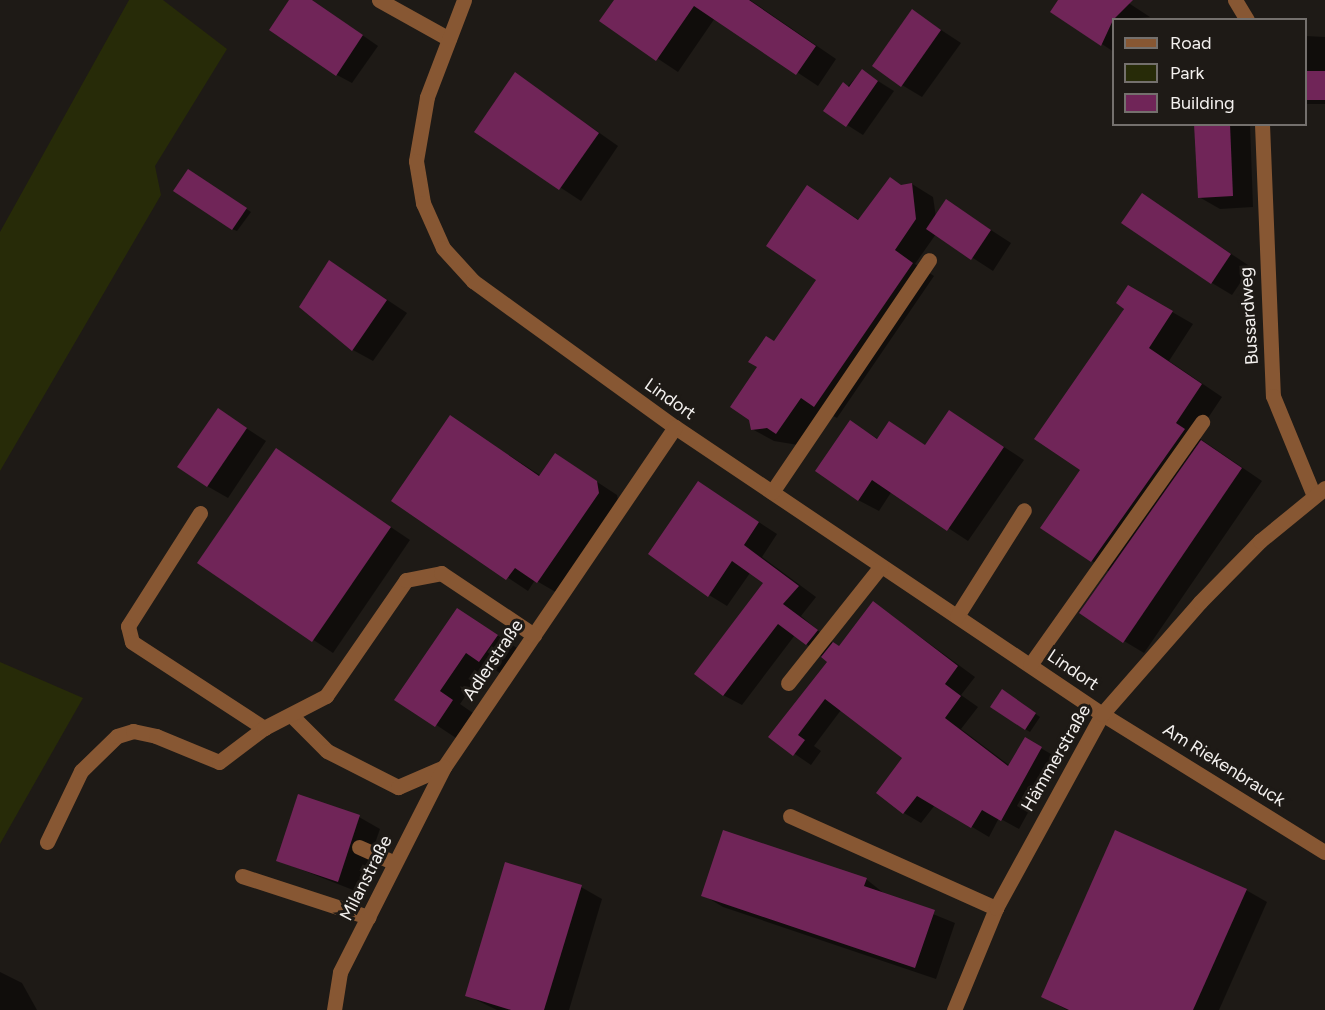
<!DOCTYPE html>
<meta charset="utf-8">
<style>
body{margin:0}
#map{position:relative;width:1325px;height:1010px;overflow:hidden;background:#1e1a16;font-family:Figtree,sans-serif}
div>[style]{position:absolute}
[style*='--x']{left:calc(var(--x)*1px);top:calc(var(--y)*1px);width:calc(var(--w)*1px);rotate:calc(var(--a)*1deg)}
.green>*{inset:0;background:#272b08}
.shadow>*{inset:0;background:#0007}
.building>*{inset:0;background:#702558}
.minor>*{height:15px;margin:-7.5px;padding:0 7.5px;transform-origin:7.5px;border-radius:7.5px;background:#875733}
span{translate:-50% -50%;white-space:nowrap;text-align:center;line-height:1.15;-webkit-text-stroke:6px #1e1a16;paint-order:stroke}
.street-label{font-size:18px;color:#f4f1ef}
.legend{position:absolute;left:1112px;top:18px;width:195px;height:108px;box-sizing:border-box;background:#1e1a16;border:2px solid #74706d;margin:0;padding:8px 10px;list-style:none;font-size:18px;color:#f4f1ef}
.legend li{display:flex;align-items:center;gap:12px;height:30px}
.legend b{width:30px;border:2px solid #74706d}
</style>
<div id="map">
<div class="green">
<div style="clip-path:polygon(129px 0,163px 0,227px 49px,155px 166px,161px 195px,0 471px,0 232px)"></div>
<div style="clip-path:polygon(0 662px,83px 698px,0 844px)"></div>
</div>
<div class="shadow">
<div style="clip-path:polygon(291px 0,312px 0,378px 46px,352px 83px,337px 75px)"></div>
<div style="clip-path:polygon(616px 0,750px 0,836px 59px,818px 86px,715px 18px,678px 72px,601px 21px)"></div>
<div style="clip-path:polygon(1060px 0,1124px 0,1150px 17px,1114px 20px,1114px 52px,1052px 11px)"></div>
<div style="clip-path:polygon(912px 11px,961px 43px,922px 97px,902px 85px)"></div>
<div style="clip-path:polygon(1306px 36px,1325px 37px,1325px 104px,1306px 104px)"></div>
<div style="clip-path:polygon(862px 71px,894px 91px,863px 135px,825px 111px)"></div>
<div style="clip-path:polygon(516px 74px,618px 146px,581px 201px,476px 132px)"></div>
<div style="clip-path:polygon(1196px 124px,1250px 124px,1253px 207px,1220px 209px,1199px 197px)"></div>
<div style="clip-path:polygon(189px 171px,251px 212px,237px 231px,232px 229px)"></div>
<div style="clip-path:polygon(912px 184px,933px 197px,936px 217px,946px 201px,1011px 243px,993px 271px,936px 234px,915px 264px,934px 276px,837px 418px,822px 410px,798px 445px,774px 441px,752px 429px,775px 343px,818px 280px,808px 187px,859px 220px)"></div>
<div style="clip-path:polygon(1142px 195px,1251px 267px,1232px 295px,1212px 283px)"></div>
<div style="clip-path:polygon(330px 262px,407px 313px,373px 361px,353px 350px)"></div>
<div style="clip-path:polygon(1129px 287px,1193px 324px,1169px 361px,1222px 397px,1196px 436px,1262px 481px,1144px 653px,1124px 641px,1110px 572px,1092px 561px,1082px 470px)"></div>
<div style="clip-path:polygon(218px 410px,266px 441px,228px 498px,207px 486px)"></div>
<div style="clip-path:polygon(950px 412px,1024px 460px,968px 541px,892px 491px,879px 511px,858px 500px,850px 422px,878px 439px,889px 423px,926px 446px)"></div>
<div style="clip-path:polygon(450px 417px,541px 476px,556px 455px,617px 495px,619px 506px,559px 594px,535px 580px,528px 591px,393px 501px)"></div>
<div style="clip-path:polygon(276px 450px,410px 540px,333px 653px,199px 563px)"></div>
<div style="clip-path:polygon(699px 483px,777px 534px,762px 557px,816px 597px,801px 616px,834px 644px,840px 647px,874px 603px,975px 677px,961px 695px,978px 707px,961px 729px,1010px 766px,1025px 739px,1058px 758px,1019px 829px,999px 818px,989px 837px,935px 805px,921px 823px,904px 813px,879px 793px,904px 758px,841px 710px,814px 746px,821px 751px,811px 765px,770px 737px,829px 662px,795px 635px,742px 705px,723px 695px,765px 583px,750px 573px,727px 606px,709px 595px)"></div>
<div style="clip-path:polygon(458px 610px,517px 648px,500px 673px,487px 665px,460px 704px,473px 713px,456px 738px,397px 699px)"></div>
<div style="clip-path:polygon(1007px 694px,1040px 717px,1030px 732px,1025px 729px)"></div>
<div style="clip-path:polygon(359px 817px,380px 829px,358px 892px,277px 860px)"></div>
<div style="clip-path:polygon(506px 864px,581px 887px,602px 899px,569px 1010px,497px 1010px,466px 995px)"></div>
<div style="clip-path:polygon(866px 879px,886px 895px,955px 923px,936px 979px,723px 907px,703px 895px)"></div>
<div style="clip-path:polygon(1246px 890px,1267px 902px,1219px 1010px,1067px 1010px,1043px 997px)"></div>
<div style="clip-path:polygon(0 972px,22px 983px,37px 1010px,0 1010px)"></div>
</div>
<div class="building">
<div style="clip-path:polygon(289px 0,312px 0,363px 35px,336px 76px,269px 30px)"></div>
<div style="clip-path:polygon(614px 0,749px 0,816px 46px,796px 75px,694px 6px,656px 61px,599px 21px)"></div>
<div style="clip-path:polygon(1058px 0,1133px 0,1113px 20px,1101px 46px,1050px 12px)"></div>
<div style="clip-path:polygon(912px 9px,941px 30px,901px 87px,872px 66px)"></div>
<div style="clip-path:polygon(862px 69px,878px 81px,846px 127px,823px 111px,843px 82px,849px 87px)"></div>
<div style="clip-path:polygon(1305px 71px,1325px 71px,1325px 100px,1305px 100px)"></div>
<div style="clip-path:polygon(515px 72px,599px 133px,559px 190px,474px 132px)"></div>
<div style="clip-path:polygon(1194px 124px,1230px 124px,1233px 196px,1198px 198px)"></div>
<div style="clip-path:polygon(188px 169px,247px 208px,232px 230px,173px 191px)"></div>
<div style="clip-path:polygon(890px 177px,901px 185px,912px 183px,916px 219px,895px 250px,913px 263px,814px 407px,801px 398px,776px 434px,767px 428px,751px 430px,749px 420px,730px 407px,757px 367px,748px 362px,766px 336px,774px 341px,816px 280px,766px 246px,807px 185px,858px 220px)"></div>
<div style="clip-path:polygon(1142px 193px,1231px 254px,1211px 284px,1121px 223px)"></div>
<div style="clip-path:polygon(946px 199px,991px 230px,971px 260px,926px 229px)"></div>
<div style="clip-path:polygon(329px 260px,387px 300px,352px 351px,299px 307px)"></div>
<div style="clip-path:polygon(1128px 285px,1173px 311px,1149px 348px,1202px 384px,1176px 423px,1185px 429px,1091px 562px,1040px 528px,1080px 470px,1034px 439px,1124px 309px,1116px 303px)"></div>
<div style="clip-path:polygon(218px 408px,247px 428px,207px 487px,177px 467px)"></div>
<div style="clip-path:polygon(949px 410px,1004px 447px,947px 531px,872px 480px,858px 501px,815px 471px,850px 420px,877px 439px,889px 421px,925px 445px)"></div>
<div style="clip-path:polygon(450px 415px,539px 476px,555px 453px,597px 481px,599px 493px,537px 583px,515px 568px,506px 580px,391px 501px)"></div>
<div style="clip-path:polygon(1201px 440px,1242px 468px,1123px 643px,1079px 613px)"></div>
<div style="clip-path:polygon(276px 448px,391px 527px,312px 642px,197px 563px)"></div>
<div style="clip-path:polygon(698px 481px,759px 522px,744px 545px,799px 586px,783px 604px,818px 630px,806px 645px,778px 624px,723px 696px,694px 674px,763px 583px,732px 561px,708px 597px,648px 554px)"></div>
<div style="clip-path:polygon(873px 601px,958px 666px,945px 684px,961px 696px,945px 718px,1008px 766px,1025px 737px,1042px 747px,1001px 821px,982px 810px,971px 828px,917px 796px,903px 814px,876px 793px,902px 758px,825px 699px,798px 735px,805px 740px,793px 756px,768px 737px,827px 662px,821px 657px,833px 642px,839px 646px)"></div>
<div style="clip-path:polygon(457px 608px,498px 635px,479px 662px,466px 653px,440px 691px,453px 700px,435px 727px,394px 700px)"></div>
<div style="clip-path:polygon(1002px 689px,1036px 713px,1025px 730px,990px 707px)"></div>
<div style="clip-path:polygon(298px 794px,360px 815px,338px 882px,276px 861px)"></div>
<div style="clip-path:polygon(723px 830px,867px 878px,864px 886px,935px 910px,915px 968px,701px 896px)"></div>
<div style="clip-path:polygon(1115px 830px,1247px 889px,1193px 1010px,1069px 1010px,1041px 997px)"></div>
<div style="clip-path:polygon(505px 862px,582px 885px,544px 1010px,511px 1010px,465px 996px)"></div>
</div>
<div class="minor">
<div style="--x:379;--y:0;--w:80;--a:29.1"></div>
<div style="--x:464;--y:0;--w:104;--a:110.9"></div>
<div style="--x:427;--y:97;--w:65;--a:99.8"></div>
<div style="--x:416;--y:161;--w:43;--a:80.5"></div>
<div style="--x:423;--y:203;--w:49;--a:66"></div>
<div style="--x:443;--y:248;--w:45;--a:47.7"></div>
<div style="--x:473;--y:281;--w:249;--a:35.9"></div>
<div style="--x:675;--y:427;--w:514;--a:33.91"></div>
<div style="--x:1102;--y:714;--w:262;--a:31.8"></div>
<div style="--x:1235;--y:0;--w:23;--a:59"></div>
<div style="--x:1262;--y:124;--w:272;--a:87.7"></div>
<div style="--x:1273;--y:396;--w:108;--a:67.7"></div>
<div style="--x:772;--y:492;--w:280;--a:-55.9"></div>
<div style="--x:200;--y:513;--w:134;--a:122.5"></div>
<div style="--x:128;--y:626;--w:16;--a:76"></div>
<div style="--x:132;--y:642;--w:158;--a:33.1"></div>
<div style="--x:957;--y:616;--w:125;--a:-57.7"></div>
<div style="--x:1030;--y:665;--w:298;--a:-54.7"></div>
<div style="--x:788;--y:683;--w:149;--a:-51.5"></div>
<div style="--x:292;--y:716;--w:49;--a:45"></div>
<div style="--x:327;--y:751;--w:80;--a:26.9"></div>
<div style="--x:398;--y:787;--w:50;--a:-23.5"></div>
<div style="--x:444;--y:767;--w:411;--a:-55.8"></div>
<div style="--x:790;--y:816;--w:226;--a:24.1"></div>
<div style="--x:47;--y:842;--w:79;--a:-64.4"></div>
<div style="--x:81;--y:771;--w:50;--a:-44.2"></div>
<div style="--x:117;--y:736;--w:17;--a:-17"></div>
<div style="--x:133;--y:731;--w:24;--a:12"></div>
<div style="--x:156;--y:736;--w:68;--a:22.4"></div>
<div style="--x:219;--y:762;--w:56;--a:-37.1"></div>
<div style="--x:264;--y:728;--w:70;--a:-27.3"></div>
<div style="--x:326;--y:696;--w:141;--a:-55.4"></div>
<div style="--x:406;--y:580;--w:36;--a:-11"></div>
<div style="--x:441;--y:573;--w:112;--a:33.7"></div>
<div style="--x:359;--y:847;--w:39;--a:24"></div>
<div style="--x:242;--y:876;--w:133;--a:18"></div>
<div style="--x:334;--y:1010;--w:38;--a:-81"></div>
<div style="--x:340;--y:972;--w:230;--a:-63.1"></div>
<div style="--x:954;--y:1010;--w:110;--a:-67.6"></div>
<div style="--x:996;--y:908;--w:221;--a:-61.3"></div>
<div style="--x:1102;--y:714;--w:149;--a:-48.8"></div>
<div style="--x:1200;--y:602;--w:86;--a:-45.5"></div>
<div style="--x:1260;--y:541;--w:84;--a:-39.2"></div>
</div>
<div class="street-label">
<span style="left:1249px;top:316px;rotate:-94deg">Bussardweg</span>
<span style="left:670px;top:399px;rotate:35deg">Lindort</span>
<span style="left:493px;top:660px;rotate:-56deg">Adlerstraße</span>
<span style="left:1073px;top:670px;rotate:34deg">Lindort</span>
<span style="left:1056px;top:758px;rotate:-60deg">Hämmerstraße</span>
<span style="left:1224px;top:765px;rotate:32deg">Am Riekenbrauck</span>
<span style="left:366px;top:878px;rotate:-63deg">Milanstraße</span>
</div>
<ul class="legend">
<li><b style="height:8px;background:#875733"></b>Road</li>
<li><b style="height:16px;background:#272b08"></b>Park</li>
<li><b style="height:16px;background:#702558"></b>Building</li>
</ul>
</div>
